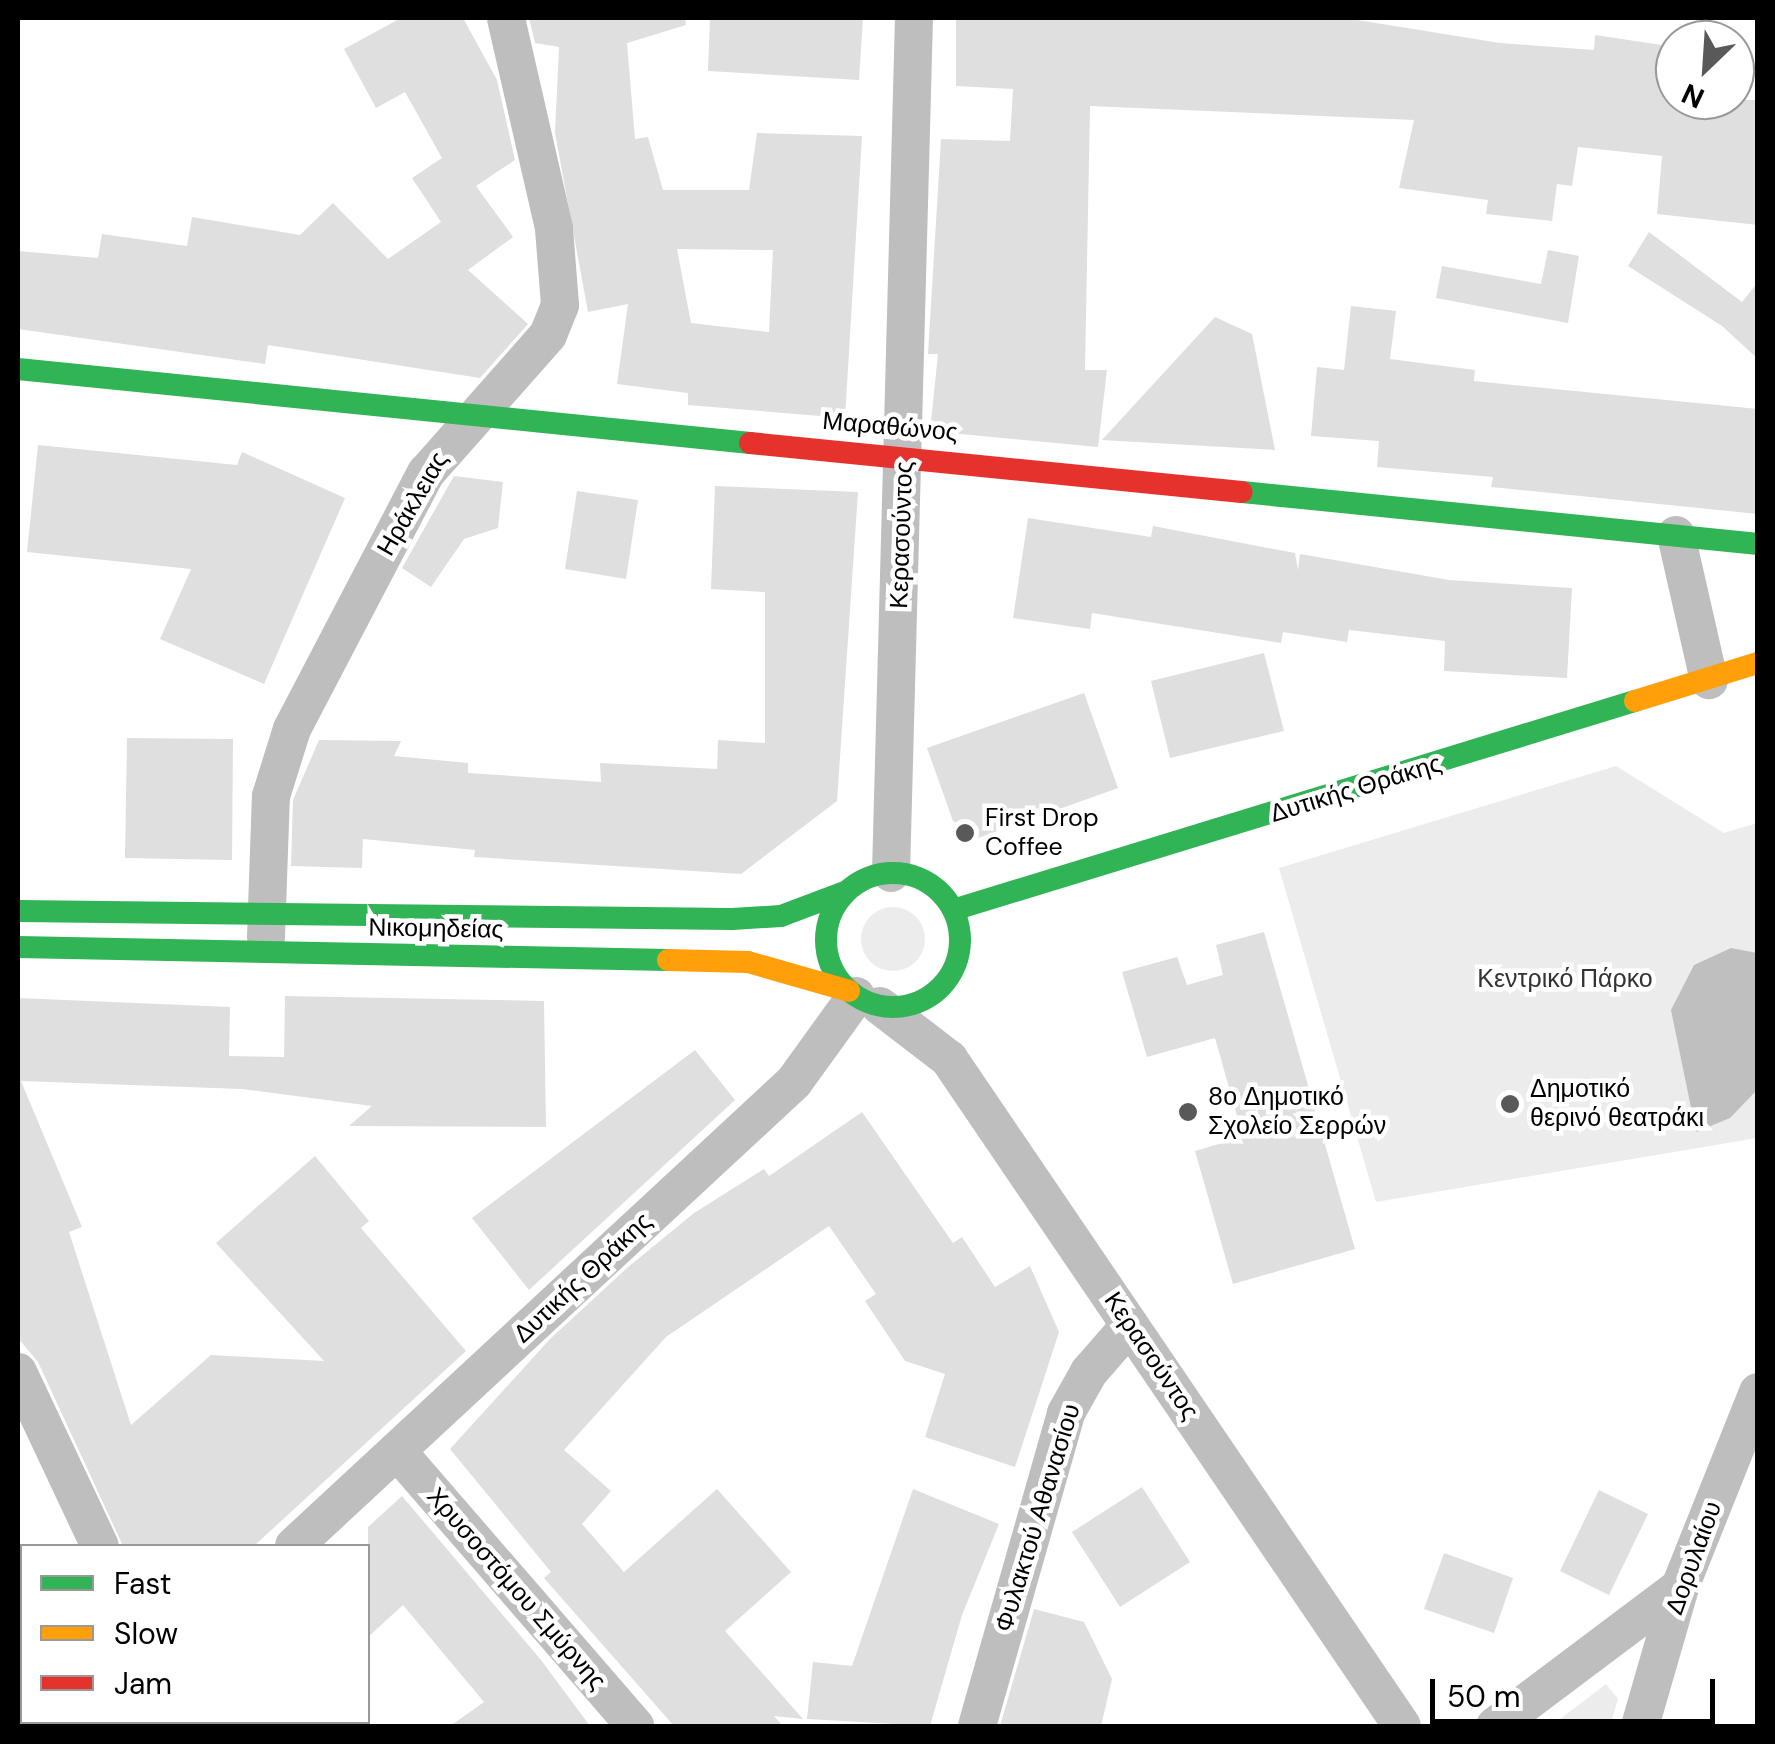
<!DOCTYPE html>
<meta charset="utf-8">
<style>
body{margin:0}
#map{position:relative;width:1775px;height:1744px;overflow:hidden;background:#fff;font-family:"DM Sans",sans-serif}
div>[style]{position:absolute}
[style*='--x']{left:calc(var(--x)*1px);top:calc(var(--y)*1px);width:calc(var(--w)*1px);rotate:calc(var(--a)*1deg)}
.green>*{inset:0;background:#ececec}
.round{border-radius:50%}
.water>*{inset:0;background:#bfbfbf}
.building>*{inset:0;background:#dfdfdf}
.street>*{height:38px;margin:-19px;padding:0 19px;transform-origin:19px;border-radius:19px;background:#bebebe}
.fast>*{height:22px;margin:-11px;padding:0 11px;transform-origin:11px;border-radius:11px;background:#30b455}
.fast>.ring{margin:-11px;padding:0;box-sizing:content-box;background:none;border:22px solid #30b455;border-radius:50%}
.slow>*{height:22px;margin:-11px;padding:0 11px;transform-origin:11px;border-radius:11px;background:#ff9f0a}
.jam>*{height:22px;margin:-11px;padding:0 11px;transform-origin:11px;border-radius:11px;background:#e5322d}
.dots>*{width:28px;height:28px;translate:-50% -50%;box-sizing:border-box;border:5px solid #fff;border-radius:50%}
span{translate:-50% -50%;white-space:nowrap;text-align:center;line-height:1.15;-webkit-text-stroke:9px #fff;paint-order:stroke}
.street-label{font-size:25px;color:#000}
.poi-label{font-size:25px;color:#000}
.left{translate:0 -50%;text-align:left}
.park-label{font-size:25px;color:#333}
.frame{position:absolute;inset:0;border:20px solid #000;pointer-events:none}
.legend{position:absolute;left:20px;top:1544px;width:350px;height:180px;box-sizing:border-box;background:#fff;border:2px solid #999;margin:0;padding:12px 18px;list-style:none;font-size:30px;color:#000}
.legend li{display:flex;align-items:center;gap:20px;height:50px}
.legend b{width:50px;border:2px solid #999}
.north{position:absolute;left:1655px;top:20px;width:100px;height:100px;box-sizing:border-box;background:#fff;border:2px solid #999;border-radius:50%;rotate:205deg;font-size:28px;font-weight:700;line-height:40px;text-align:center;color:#000}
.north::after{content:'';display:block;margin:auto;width:35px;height:45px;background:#595959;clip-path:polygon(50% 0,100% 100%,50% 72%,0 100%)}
.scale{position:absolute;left:1430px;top:1679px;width:285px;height:45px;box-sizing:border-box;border:5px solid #000;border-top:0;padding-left:12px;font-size:30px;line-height:35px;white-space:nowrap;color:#000;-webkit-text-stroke:8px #fff;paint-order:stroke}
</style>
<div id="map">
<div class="green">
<div style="clip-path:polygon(1616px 766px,1724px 833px,1757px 823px,1757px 1138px,1376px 1202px,1279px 868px)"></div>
<div class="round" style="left:861px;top:907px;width:64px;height:64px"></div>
<div style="clip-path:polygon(1606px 1684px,1618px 1699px,1610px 1726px,1551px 1726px)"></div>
</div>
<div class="water">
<div style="clip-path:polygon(1731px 948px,1757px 953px,1757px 1090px,1730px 1118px,1696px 1132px,1671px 1010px,1694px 965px)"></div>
</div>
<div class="building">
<div style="clip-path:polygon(401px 18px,463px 18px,497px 80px,515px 160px,476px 186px,513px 237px,468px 270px,528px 324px,480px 378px,268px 345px,265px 364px,18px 329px,18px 251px,98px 258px,102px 234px,187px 246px,192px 217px,300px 235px,333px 203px,388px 259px,441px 222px,412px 178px,442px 158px,405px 92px,376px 108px,344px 49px)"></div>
<div style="clip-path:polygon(evenodd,529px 18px,685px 18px,686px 25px,627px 43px,635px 139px,648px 137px,663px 190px,749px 190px,757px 133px,862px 136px,845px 418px,688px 405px,688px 393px,617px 384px,628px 304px,588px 312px,555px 133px,559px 47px,535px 43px,529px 18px,677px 249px,773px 250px,769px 332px,691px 323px,677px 249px)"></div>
<div style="clip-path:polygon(710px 18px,863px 18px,859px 80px,708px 71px)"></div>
<div style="clip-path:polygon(956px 18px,1345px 18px,1500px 43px,1594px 50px,1595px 35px,1675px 47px,1675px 100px,1758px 100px,1758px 225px,1657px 214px,1662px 156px,1578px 147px,1572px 186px,1557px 184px,1552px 221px,1486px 214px,1488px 200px,1399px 188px,1414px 120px,1090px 106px,1085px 370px,1107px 370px,1098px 447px,930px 431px,938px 354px,928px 354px,941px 139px,1010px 141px,1013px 89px,956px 86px)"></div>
<div style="clip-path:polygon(1649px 232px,1742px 302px,1758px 282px,1758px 359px,1722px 326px,1628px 266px)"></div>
<div style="clip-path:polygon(1548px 250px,1579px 256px,1568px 323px,1436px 298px,1442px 266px,1541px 284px)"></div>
<div style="clip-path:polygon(1351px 306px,1396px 311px,1390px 359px,1475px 370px,1474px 381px,1758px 409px,1758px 514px,1491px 487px,1493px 477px,1377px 467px,1379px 441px,1311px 436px,1317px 367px,1344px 370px)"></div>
<div style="clip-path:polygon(1215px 317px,1252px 334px,1275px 450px,1102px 440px)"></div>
<div style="clip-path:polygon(38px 445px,237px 465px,242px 452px,345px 498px,264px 684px,160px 639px,191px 569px,27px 552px)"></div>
<div style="clip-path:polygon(454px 476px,503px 482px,498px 528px,464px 539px,431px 587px,402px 568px)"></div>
<div style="clip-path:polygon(715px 486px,858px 492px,837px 801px,741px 874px,474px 857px,475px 850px,363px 839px,362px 868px,291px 866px,293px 800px,319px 740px,401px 741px,394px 756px,468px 763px,468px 773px,601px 782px,600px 763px,717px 769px,718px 740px,765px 743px,765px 592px,711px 589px)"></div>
<div style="clip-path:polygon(577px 491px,638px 500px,626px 579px,565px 569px)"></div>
<div style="clip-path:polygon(1028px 518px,1151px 537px,1153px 526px,1295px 553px,1298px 570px,1300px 554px,1449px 580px,1572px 588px,1567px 678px,1444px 671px,1445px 641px,1349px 630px,1347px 642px,1283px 632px,1281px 643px,1092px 613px,1090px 629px,1013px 618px)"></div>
<div style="clip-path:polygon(1264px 653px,1284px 731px,1170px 758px,1151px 681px)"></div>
<div style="clip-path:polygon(1084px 693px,1118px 788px,978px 838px,953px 821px,927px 748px)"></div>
<div style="clip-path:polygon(127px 738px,233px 739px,232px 860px,125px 858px)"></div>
<div style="clip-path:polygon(1264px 932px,1355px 1249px,1233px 1284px,1195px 1151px,1243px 1137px,1215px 1038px,1147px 1057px,1122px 972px,1177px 957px,1187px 985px,1223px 975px,1216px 945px)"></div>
<div style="clip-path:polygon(285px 996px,544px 1001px,546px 1127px,349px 1126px,372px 1106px,242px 1089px,21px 1081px,82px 1227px,69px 1232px,131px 1425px,211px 1355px,324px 1361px,216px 1243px,315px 1156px,369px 1221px,361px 1228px,466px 1351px,254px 1546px,123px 1546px,38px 1362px,18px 1338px,18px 998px,230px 1007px,229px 1056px,284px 1057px)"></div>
<div style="clip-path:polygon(695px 1050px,735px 1100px,529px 1290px,472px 1218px)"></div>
<div style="clip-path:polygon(862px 1112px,953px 1243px,962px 1237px,995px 1287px,1030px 1266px,1059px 1332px,1015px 1467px,925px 1437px,945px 1374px,905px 1361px,865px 1301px,876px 1294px,829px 1226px,666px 1337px,564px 1450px,611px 1491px,582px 1524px,624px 1572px,717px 1489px,791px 1572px,725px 1631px,803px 1719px,774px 1716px,783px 1726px,674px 1726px,544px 1578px,551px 1572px,450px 1449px,550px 1339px,627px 1268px,694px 1213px,764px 1169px,769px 1176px)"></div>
<div style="clip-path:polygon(1142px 1487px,1190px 1562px,1120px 1607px,1072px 1532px)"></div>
<div style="clip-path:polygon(913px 1489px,999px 1524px,962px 1615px,930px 1726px,807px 1719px,813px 1662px,852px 1666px)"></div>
<div style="clip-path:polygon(1599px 1490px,1648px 1514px,1609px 1595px,1560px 1571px)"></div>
<div style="clip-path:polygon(402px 1496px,541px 1660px,590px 1726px,450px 1726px,484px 1702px,403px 1605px,368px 1637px,368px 1527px)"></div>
<div style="clip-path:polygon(1444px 1553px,1513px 1578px,1494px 1633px,1424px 1609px)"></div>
<div style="clip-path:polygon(1034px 1609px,1084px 1622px,1112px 1679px,1101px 1726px,1000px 1726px)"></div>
</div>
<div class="street">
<div style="--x:1676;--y:535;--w:149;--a:77.2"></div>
<div style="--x:891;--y:873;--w:855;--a:-88.46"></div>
<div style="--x:266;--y:937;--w:141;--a:-88"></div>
<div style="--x:271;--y:796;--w:70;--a:-72.6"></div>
<div style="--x:292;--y:729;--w:289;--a:-62.4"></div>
<div style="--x:426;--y:473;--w:184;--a:-48.5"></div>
<div style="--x:548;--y:335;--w:32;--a:-68"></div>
<div style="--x:560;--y:305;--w:77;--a:-94.5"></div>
<div style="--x:554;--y:228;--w:215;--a:-102.9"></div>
<div style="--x:880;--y:1006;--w:87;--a:37.5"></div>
<div style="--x:949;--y:1059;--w:806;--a:55.82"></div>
<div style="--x:18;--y:1372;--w:192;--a:64.8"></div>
<div style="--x:397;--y:1451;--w:364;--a:49.1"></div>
<div style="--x:294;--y:1546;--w:682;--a:-42.86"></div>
<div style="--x:794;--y:1082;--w:106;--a:-54.2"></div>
<div style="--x:18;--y:1629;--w:4;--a:0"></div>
<div style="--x:221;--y:1722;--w:6;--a:45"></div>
<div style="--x:101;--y:1726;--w:6;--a:-39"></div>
<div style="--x:977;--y:1726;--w:325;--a:-74.1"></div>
<div style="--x:1066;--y:1413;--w:47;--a:-60.7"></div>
<div style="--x:1089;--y:1372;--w:62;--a:-48.9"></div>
<div style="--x:1495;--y:1726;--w:231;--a:-36.9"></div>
<div style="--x:1640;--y:1726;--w:145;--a:-73.9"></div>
<div style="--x:1680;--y:1587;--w:210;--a:-68.2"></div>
</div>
<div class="fast">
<div style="--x:18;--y:369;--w:736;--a:5.77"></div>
<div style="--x:1242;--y:492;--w:519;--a:5.75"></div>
<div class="ring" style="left:826px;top:873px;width:112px;height:112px"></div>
<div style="--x:953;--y:910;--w:713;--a:-17.04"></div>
<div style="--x:18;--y:911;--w:714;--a:0.64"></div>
<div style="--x:732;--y:919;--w:49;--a:-3.5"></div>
<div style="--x:781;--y:916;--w:68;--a:-20.6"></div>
<div style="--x:18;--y:947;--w:650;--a:1.15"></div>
</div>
<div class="slow">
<div style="--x:1635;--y:701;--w:129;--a:-17.2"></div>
<div style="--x:668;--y:960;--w:80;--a:1.4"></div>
<div style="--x:748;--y:962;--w:105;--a:16"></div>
</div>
<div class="jam">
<div style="--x:750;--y:443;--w:494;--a:5.7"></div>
</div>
<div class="dots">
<div style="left:965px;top:833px;background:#595959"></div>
<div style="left:1510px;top:1104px;background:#595959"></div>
<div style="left:1188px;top:1112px;background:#595959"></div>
</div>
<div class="street-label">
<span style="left:890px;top:427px;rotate:5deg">Μαραθώνος</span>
<span style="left:413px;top:504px;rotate:-60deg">Ηράκλειας</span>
<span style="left:902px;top:535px;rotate:-88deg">Κερασούντος</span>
<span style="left:1356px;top:789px;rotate:-17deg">Δυτικής Θράκης</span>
<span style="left:436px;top:929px;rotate:1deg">Νικομηδείας</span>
<span style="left:583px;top:1278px;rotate:-43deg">Δυτικής Θράκης</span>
<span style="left:1151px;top:1356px;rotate:56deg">Κερασούντος</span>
<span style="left:1038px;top:1518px;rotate:-73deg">Φυλακτού Αθανασίου</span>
<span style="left:1694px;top:1558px;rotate:-70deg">Δορυλαίου</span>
<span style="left:516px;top:1589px;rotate:49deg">Χρυσοστόμου Σμύρνης</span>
</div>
<div class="poi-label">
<span class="left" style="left:985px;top:833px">First Drop<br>Coffee</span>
<span class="left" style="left:1530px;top:1104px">Δημοτικό<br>θερινό θεατράκι</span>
<span class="left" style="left:1208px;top:1112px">8ο Δημοτικό<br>Σχολείο Σερρών</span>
</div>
<div class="park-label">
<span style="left:1565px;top:979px">Κεντρικό Πάρκο</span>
</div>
<div class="frame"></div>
<ul class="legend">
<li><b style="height:12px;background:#30b455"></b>Fast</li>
<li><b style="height:12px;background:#ff9f0a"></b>Slow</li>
<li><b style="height:12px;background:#e5322d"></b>Jam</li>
</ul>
<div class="north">N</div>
<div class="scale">50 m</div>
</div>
